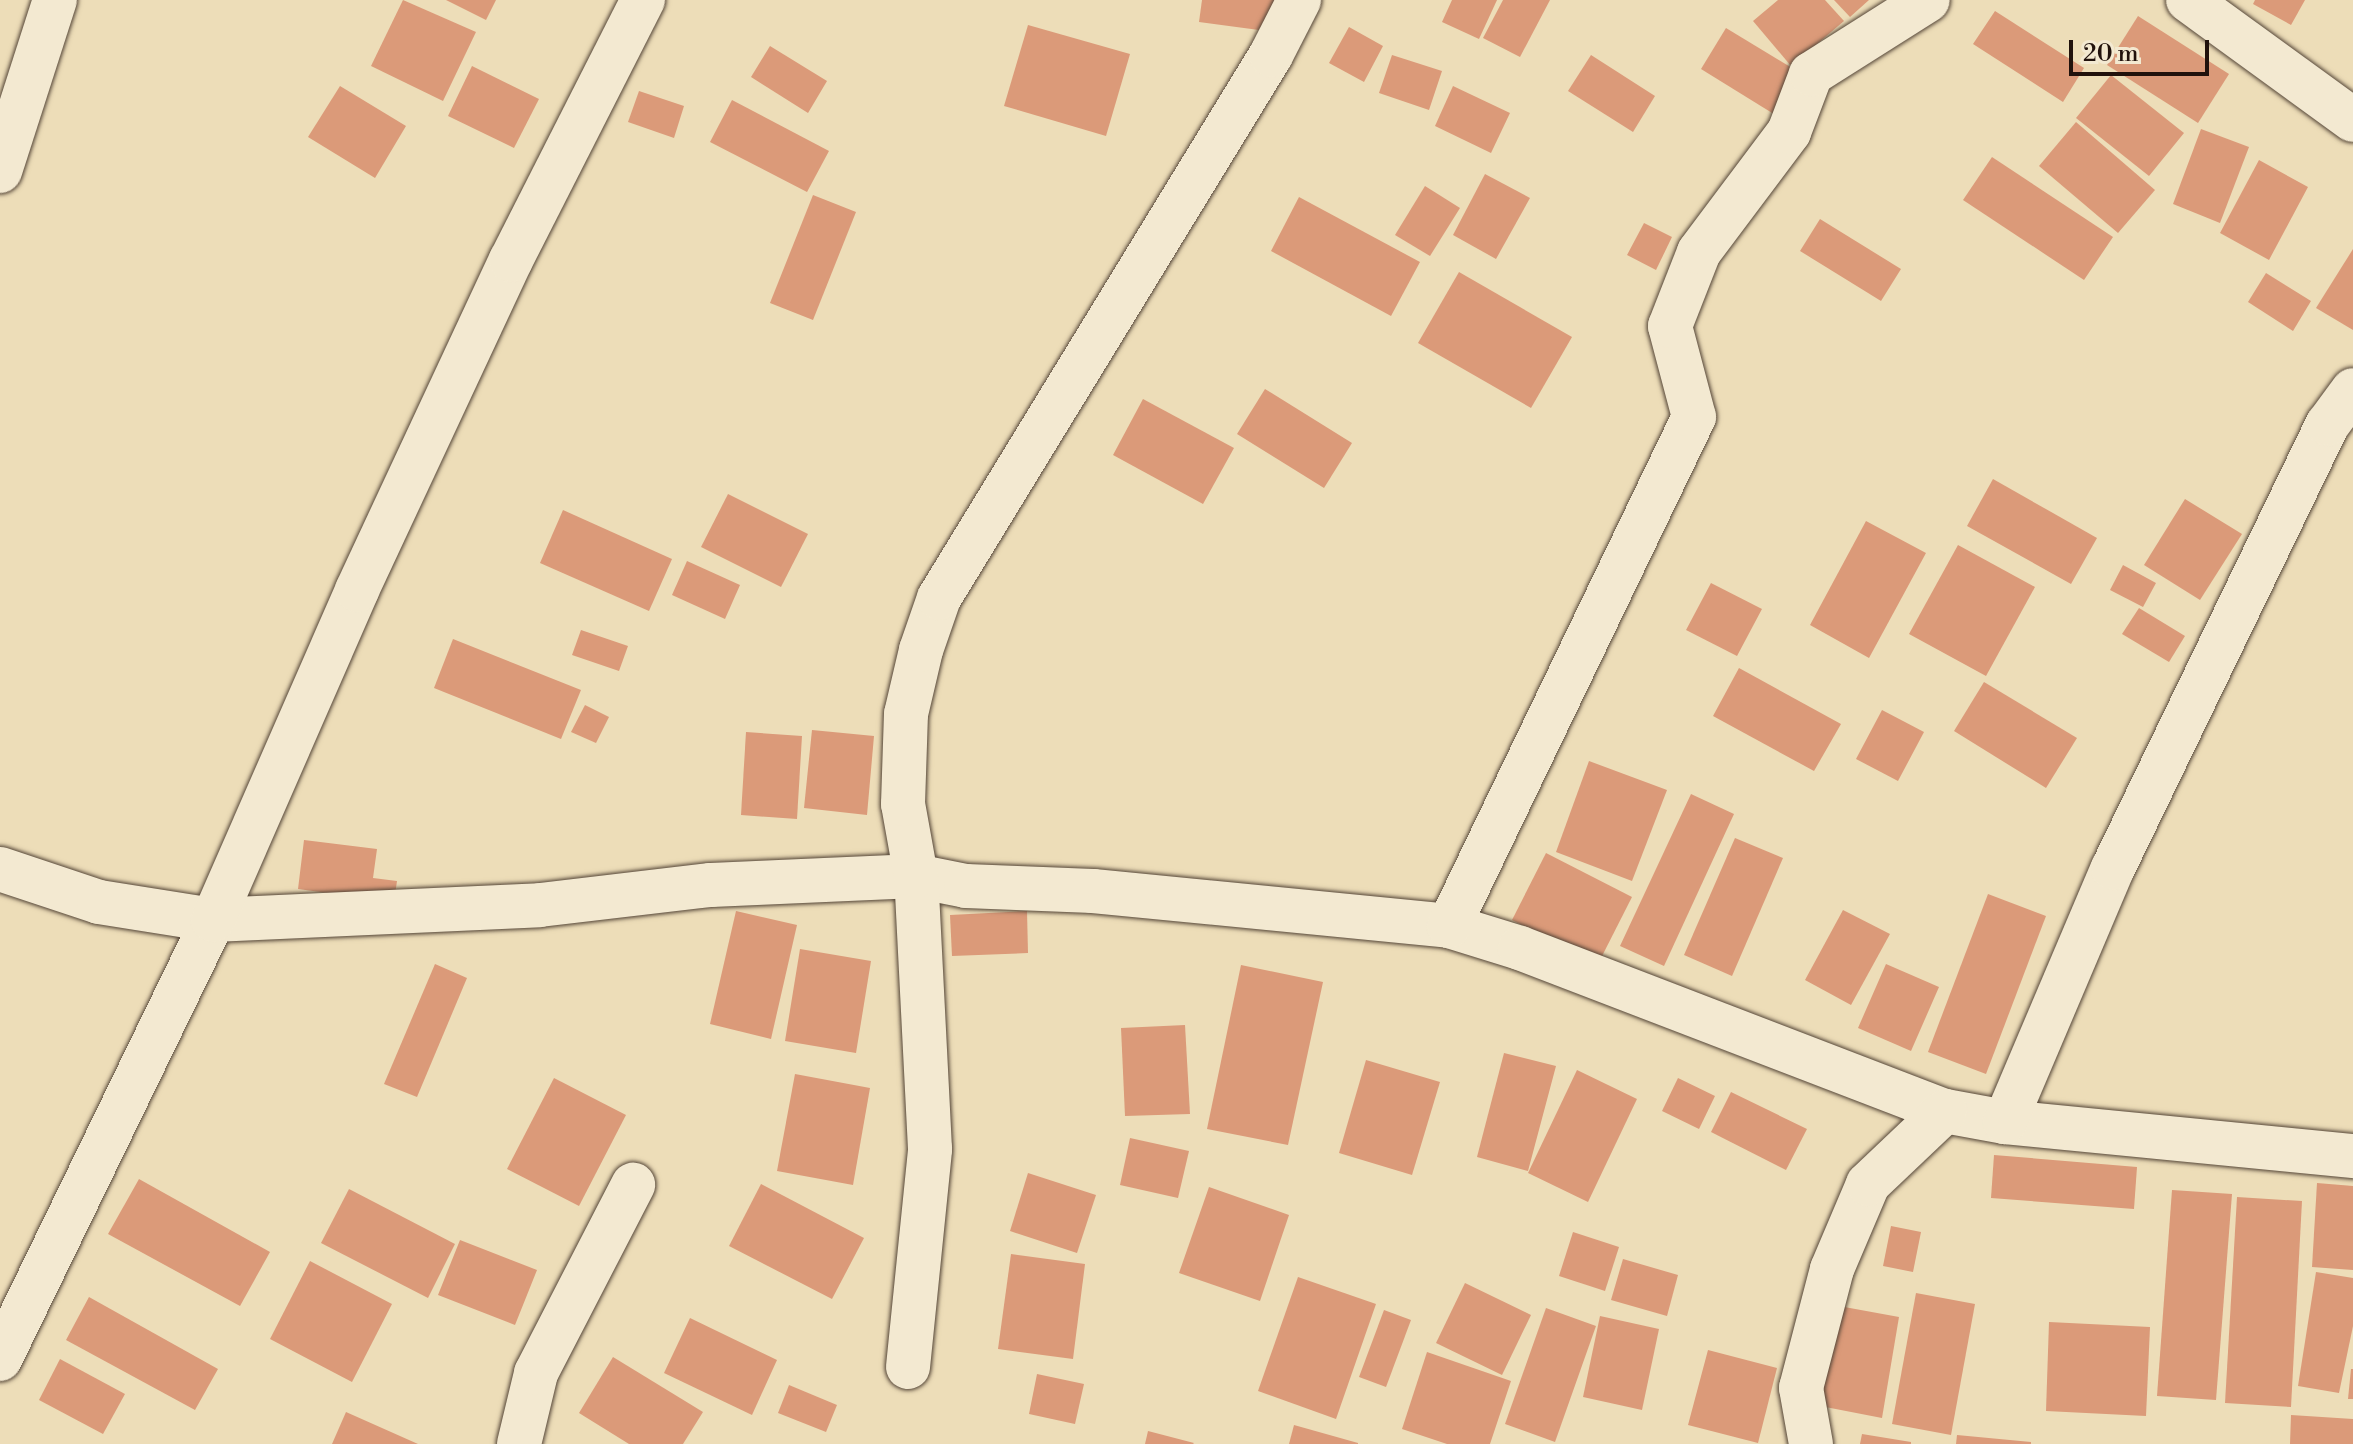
<!DOCTYPE html>
<style>
body{margin:0}
#map{position:relative;width:2353px;height:1444px;overflow:hidden;background:#edddb8;font-family:"Libre Bodoni",serif}
div>[style]{position:absolute}
[style*='--x']{left:calc(var(--x)*1px);top:calc(var(--y)*1px);width:calc(var(--w)*1px);rotate:calc(var(--a)*1deg)}
.building>*{inset:0;background:#db9a79}
.roads{filter:drop-shadow(0 0 2px #544537) drop-shadow(0 0 2px #544537)}
.minor>*{height:44px;margin:-22px;padding:0 22px;transform-origin:22px;border-radius:22px;background:#f3e9d1}
span{translate:-50% -50%;white-space:nowrap;text-align:center;line-height:1.15;-webkit-text-stroke:7px #f3e9d1;paint-order:stroke}
.scale{position:absolute;left:2069px;top:40px;width:140px;height:36px;box-sizing:border-box;border:4px solid #21120c;border-top:0;padding-left:10px;font-size:24px;line-height:28px;white-space:nowrap;color:#21120c;-webkit-text-stroke:6px #f3e9d1;paint-order:stroke}
</style>
<div id="map">
<div class="building">
<div style="clip-path:polygon(403px 0,476px 32px,443px 101px,371px 66px)"></div>
<div style="clip-path:polygon(446px 0,496px 0,486px 20px)"></div>
<div style="clip-path:polygon(1202px 0,1278px 0,1273px 32px,1199px 22px)"></div>
<div style="clip-path:polygon(1452px 0,1497px 0,1479px 39px,1442px 22px)"></div>
<div style="clip-path:polygon(1503px 0,1550px 0,1520px 57px,1483px 38px)"></div>
<div style="clip-path:polygon(1778px 0,1825px 0,1844px 21px,1791px 66px,1753px 21px)"></div>
<div style="clip-path:polygon(1834px 0,1869px 0,1850px 17px)"></div>
<div style="clip-path:polygon(2255px 0,2305px 0,2291px 25px,2253px 4px)"></div>
<div style="clip-path:polygon(1995px 11px,2084px 68px,2063px 102px,1973px 44px)"></div>
<div style="clip-path:polygon(2138px 16px,2229px 74px,2198px 123px,2107px 65px)"></div>
<div style="clip-path:polygon(1028px 25px,1130px 54px,1106px 136px,1004px 106px)"></div>
<div style="clip-path:polygon(1349px 27px,1383px 46px,1364px 82px,1329px 63px)"></div>
<div style="clip-path:polygon(1726px 28px,1802px 74px,1777px 116px,1701px 69px)"></div>
<div style="clip-path:polygon(770px 46px,827px 81px,808px 113px,751px 77px)"></div>
<div style="clip-path:polygon(1392px 55px,1442px 71px,1429px 110px,1379px 93px)"></div>
<div style="clip-path:polygon(1591px 55px,1655px 96px,1633px 132px,1568px 91px)"></div>
<div style="clip-path:polygon(472px 66px,539px 99px,514px 148px,448px 116px)"></div>
<div style="clip-path:polygon(2111px 75px,2184px 133px,2149px 176px,2076px 118px)"></div>
<div style="clip-path:polygon(340px 86px,406px 126px,375px 178px,308px 137px)"></div>
<div style="clip-path:polygon(1453px 86px,1510px 113px,1491px 153px,1435px 126px)"></div>
<div style="clip-path:polygon(639px 91px,684px 106px,674px 138px,628px 122px)"></div>
<div style="clip-path:polygon(732px 100px,829px 151px,807px 192px,710px 142px)"></div>
<div style="clip-path:polygon(2076px 122px,2155px 190px,2118px 233px,2039px 166px)"></div>
<div style="clip-path:polygon(2201px 129px,2249px 147px,2220px 223px,2173px 204px)"></div>
<div style="clip-path:polygon(1992px 157px,2113px 237px,2084px 280px,1963px 200px)"></div>
<div style="clip-path:polygon(2259px 160px,2308px 187px,2269px 260px,2220px 233px)"></div>
<div style="clip-path:polygon(1485px 174px,1530px 198px,1496px 259px,1453px 235px)"></div>
<div style="clip-path:polygon(1425px 186px,1460px 208px,1430px 256px,1395px 235px)"></div>
<div style="clip-path:polygon(813px 195px,856px 212px,813px 320px,770px 303px)"></div>
<div style="clip-path:polygon(1299px 197px,1420px 262px,1391px 316px,1271px 251px)"></div>
<div style="clip-path:polygon(1820px 219px,1901px 269px,1881px 301px,1800px 251px)"></div>
<div style="clip-path:polygon(1644px 223px,1672px 237px,1656px 270px,1627px 255px)"></div>
<div style="clip-path:polygon(2353px 249px,2353px 330px,2316px 308px)"></div>
<div style="clip-path:polygon(1459px 272px,1572px 337px,1531px 408px,1418px 343px)"></div>
<div style="clip-path:polygon(2266px 273px,2311px 301px,2293px 331px,2248px 302px)"></div>
<div style="clip-path:polygon(1265px 389px,1352px 443px,1324px 488px,1237px 434px)"></div>
<div style="clip-path:polygon(1143px 399px,1234px 448px,1203px 504px,1113px 455px)"></div>
<div style="clip-path:polygon(1993px 479px,2097px 538px,2071px 584px,1967px 526px)"></div>
<div style="clip-path:polygon(728px 494px,808px 534px,781px 587px,701px 547px)"></div>
<div style="clip-path:polygon(2185px 499px,2242px 534px,2200px 600px,2144px 565px)"></div>
<div style="clip-path:polygon(563px 510px,672px 559px,649px 611px,540px 563px)"></div>
<div style="clip-path:polygon(1866px 521px,1926px 553px,1869px 658px,1810px 625px)"></div>
<div style="clip-path:polygon(1958px 545px,2035px 587px,1986px 676px,1909px 634px)"></div>
<div style="clip-path:polygon(687px 561px,740px 585px,725px 619px,672px 595px)"></div>
<div style="clip-path:polygon(2123px 565px,2156px 583px,2143px 607px,2110px 590px)"></div>
<div style="clip-path:polygon(1711px 583px,1762px 609px,1737px 656px,1686px 630px)"></div>
<div style="clip-path:polygon(2139px 608px,2185px 636px,2169px 662px,2122px 634px)"></div>
<div style="clip-path:polygon(581px 630px,628px 646px,619px 671px,572px 655px)"></div>
<div style="clip-path:polygon(453px 639px,581px 690px,561px 739px,434px 688px)"></div>
<div style="clip-path:polygon(1739px 668px,1841px 724px,1814px 771px,1713px 716px)"></div>
<div style="clip-path:polygon(1984px 682px,2077px 738px,2046px 788px,1954px 731px)"></div>
<div style="clip-path:polygon(585px 705px,609px 717px,596px 743px,571px 732px)"></div>
<div style="clip-path:polygon(1882px 710px,1924px 732px,1898px 781px,1856px 759px)"></div>
<div style="clip-path:polygon(812px 730px,874px 736px,867px 815px,804px 808px)"></div>
<div style="clip-path:polygon(746px 732px,802px 736px,797px 819px,741px 815px)"></div>
<div style="clip-path:polygon(1589px 761px,1667px 790px,1632px 881px,1556px 852px)"></div>
<div style="clip-path:polygon(1691px 794px,1734px 814px,1664px 966px,1620px 946px)"></div>
<div style="clip-path:polygon(1735px 838px,1783px 858px,1732px 976px,1684px 955px)"></div>
<div style="clip-path:polygon(304px 840px,377px 849px,373px 878px,397px 881px,394px 902px,298px 889px)"></div>
<div style="clip-path:polygon(1546px 853px,1632px 897px,1598px 964px,1512px 920px)"></div>
<div style="clip-path:polygon(1988px 894px,2046px 916px,1986px 1074px,1928px 1052px)"></div>
<div style="clip-path:polygon(1843px 910px,1890px 934px,1851px 1005px,1805px 980px)"></div>
<div style="clip-path:polygon(736px 911px,797px 925px,771px 1039px,710px 1024px)"></div>
<div style="clip-path:polygon(1027px 911px,1028px 953px,952px 956px,950px 915px)"></div>
<div style="clip-path:polygon(800px 949px,871px 961px,856px 1053px,785px 1041px)"></div>
<div style="clip-path:polygon(435px 964px,467px 978px,417px 1097px,384px 1084px)"></div>
<div style="clip-path:polygon(1886px 964px,1939px 987px,1911px 1051px,1858px 1028px)"></div>
<div style="clip-path:polygon(1241px 965px,1323px 982px,1288px 1145px,1207px 1129px)"></div>
<div style="clip-path:polygon(1185px 1025px,1190px 1114px,1125px 1116px,1121px 1028px)"></div>
<div style="clip-path:polygon(1504px 1053px,1556px 1066px,1528px 1171px,1477px 1157px)"></div>
<div style="clip-path:polygon(1366px 1060px,1440px 1082px,1412px 1175px,1339px 1153px)"></div>
<div style="clip-path:polygon(1577px 1070px,1637px 1099px,1588px 1202px,1528px 1173px)"></div>
<div style="clip-path:polygon(795px 1074px,870px 1088px,853px 1185px,777px 1171px)"></div>
<div style="clip-path:polygon(554px 1078px,626px 1115px,579px 1206px,507px 1169px)"></div>
<div style="clip-path:polygon(1678px 1078px,1715px 1096px,1699px 1129px,1662px 1111px)"></div>
<div style="clip-path:polygon(1731px 1092px,1807px 1129px,1786px 1170px,1711px 1132px)"></div>
<div style="clip-path:polygon(1130px 1138px,1189px 1151px,1178px 1198px,1120px 1185px)"></div>
<div style="clip-path:polygon(1994px 1155px,2137px 1167px,2134px 1209px,1991px 1198px)"></div>
<div style="clip-path:polygon(1028px 1173px,1096px 1195px,1077px 1253px,1010px 1231px)"></div>
<div style="clip-path:polygon(139px 1179px,270px 1252px,240px 1306px,108px 1234px)"></div>
<div style="clip-path:polygon(2317px 1183px,2353px 1186px,2353px 1270px,2312px 1267px)"></div>
<div style="clip-path:polygon(761px 1184px,864px 1238px,832px 1299px,729px 1246px)"></div>
<div style="clip-path:polygon(1209px 1187px,1289px 1215px,1260px 1301px,1179px 1273px)"></div>
<div style="clip-path:polygon(349px 1189px,455px 1244px,428px 1298px,321px 1243px)"></div>
<div style="clip-path:polygon(2172px 1190px,2232px 1194px,2216px 1400px,2157px 1396px)"></div>
<div style="clip-path:polygon(2237px 1197px,2302px 1201px,2291px 1407px,2225px 1403px)"></div>
<div style="clip-path:polygon(1891px 1226px,1921px 1232px,1913px 1272px,1883px 1266px)"></div>
<div style="clip-path:polygon(1573px 1232px,1619px 1247px,1605px 1291px,1559px 1276px)"></div>
<div style="clip-path:polygon(460px 1240px,537px 1270px,515px 1325px,438px 1295px)"></div>
<div style="clip-path:polygon(1011px 1254px,1085px 1264px,1073px 1359px,998px 1349px)"></div>
<div style="clip-path:polygon(1623px 1259px,1678px 1275px,1667px 1316px,1611px 1300px)"></div>
<div style="clip-path:polygon(310px 1261px,392px 1304px,352px 1382px,270px 1339px)"></div>
<div style="clip-path:polygon(2316px 1272px,2353px 1278px,2353px 1326px,2339px 1393px,2298px 1386px)"></div>
<div style="clip-path:polygon(1298px 1277px,1376px 1304px,1336px 1419px,1258px 1391px)"></div>
<div style="clip-path:polygon(1465px 1283px,1531px 1315px,1502px 1375px,1436px 1343px)"></div>
<div style="clip-path:polygon(1916px 1293px,1975px 1304px,1951px 1435px,1892px 1424px)"></div>
<div style="clip-path:polygon(89px 1297px,218px 1369px,195px 1410px,66px 1340px)"></div>
<div style="clip-path:polygon(1828px 1304px,1899px 1317px,1882px 1418px,1810px 1404px)"></div>
<div style="clip-path:polygon(1546px 1308px,1596px 1326px,1555px 1442px,1505px 1424px)"></div>
<div style="clip-path:polygon(1384px 1310px,1411px 1320px,1386px 1387px,1359px 1377px)"></div>
<div style="clip-path:polygon(1600px 1316px,1659px 1329px,1642px 1410px,1583px 1397px)"></div>
<div style="clip-path:polygon(690px 1318px,777px 1360px,752px 1415px,664px 1373px)"></div>
<div style="clip-path:polygon(2049px 1322px,2150px 1327px,2146px 1416px,2046px 1411px)"></div>
<div style="clip-path:polygon(1708px 1350px,1777px 1368px,1758px 1443px,1688px 1425px)"></div>
<div style="clip-path:polygon(1427px 1352px,1511px 1381px,1490px 1444px,1447px 1444px,1402px 1429px)"></div>
<div style="clip-path:polygon(613px 1357px,703px 1412px,683px 1444px,629px 1444px,579px 1413px)"></div>
<div style="clip-path:polygon(60px 1359px,125px 1394px,103px 1434px,39px 1400px)"></div>
<div style="clip-path:polygon(2351px 1369px,2353px 1369px,2353px 1399px,2348px 1399px)"></div>
<div style="clip-path:polygon(1037px 1374px,1084px 1384px,1075px 1424px,1029px 1414px)"></div>
<div style="clip-path:polygon(789px 1385px,837px 1405px,826px 1432px,778px 1413px)"></div>
<div style="clip-path:polygon(346px 1412px,418px 1444px,332px 1444px)"></div>
<div style="clip-path:polygon(2291px 1415px,2353px 1419px,2353px 1444px,2290px 1444px)"></div>
<div style="clip-path:polygon(1294px 1425px,1358px 1443px,1358px 1444px,1289px 1444px)"></div>
<div style="clip-path:polygon(1148px 1431px,1194px 1443px,1193px 1444px,1145px 1444px)"></div>
<div style="clip-path:polygon(1862px 1434px,1911px 1442px,1911px 1444px,1860px 1444px)"></div>
<div style="clip-path:polygon(1957px 1435px,2031px 1442px,2031px 1444px,1956px 1444px)"></div>
</div>
<div class="roads">
<div class="minor">
<div style="--x:2188;--y:0;--w:204;--a:36"></div>
<div style="--x:0;--y:171;--w:180;--a:-72.2"></div>
<div style="--x:0;--y:869;--w:104;--a:18.4"></div>
<div style="--x:99;--y:902;--w:115;--a:9"></div>
<div style="--x:213;--y:920;--w:327;--a:-2.6"></div>
<div style="--x:540;--y:905;--w:172;--a:-6.7"></div>
<div style="--x:711;--y:885;--w:205;--a:-2.5"></div>
<div style="--x:916;--y:876;--w:51;--a:11.3"></div>
<div style="--x:966;--y:886;--w:127;--a:2.3"></div>
<div style="--x:1093;--y:891;--w:358;--a:5.6"></div>
<div style="--x:1449;--y:926;--w:74;--a:17.2"></div>
<div style="--x:1520;--y:948;--w:455;--a:21"></div>
<div style="--x:1945;--y:1111;--w:61;--a:10.4"></div>
<div style="--x:2005;--y:1122;--w:350;--a:5.6"></div>
<div style="--x:1449;--y:926;--w:565;--a:-64.3"></div>
<div style="--x:1694;--y:417;--w:94;--a:-104.8"></div>
<div style="--x:1670;--y:326;--w:79;--a:-68.6"></div>
<div style="--x:1699;--y:252;--w:150;--a:-53.1"></div>
<div style="--x:1789;--y:132;--w:62;--a:-69.2"></div>
<div style="--x:1811;--y:74;--w:138;--a:-32.3"></div>
<div style="--x:2005;--y:1122;--w:276;--a:-67"></div>
<div style="--x:2113;--y:868;--w:493;--a:-64.2"></div>
<div style="--x:2328;--y:424;--w:42;--a:-53.7"></div>
<div style="--x:0;--y:1359;--w:488;--a:-64.1"></div>
<div style="--x:213;--y:920;--w:360;--a:-66.4"></div>
<div style="--x:357;--y:590;--w:364;--a:-65"></div>
<div style="--x:511;--y:260;--w:292;--a:-63.1"></div>
<div style="--x:908;--y:1367;--w:219;--a:-84.2"></div>
<div style="--x:930;--y:1149;--w:273;--a:-92.9"></div>
<div style="--x:916;--y:876;--w:73;--a:-100.2"></div>
<div style="--x:903;--y:804;--w:90;--a:-88.1"></div>
<div style="--x:906;--y:714;--w:66;--a:-76.8"></div>
<div style="--x:921;--y:650;--w:55;--a:-70.9"></div>
<div style="--x:939;--y:598;--w:636;--a:-58.56"></div>
<div style="--x:1271;--y:55;--w:62;--a:-63"></div>
<div style="--x:519;--y:1444;--w:73;--a:-76.5"></div>
<div style="--x:536;--y:1373;--w:212;--a:-62.7"></div>
<div style="--x:1811;--y:1444;--w:57;--a:-100.1"></div>
<div style="--x:1801;--y:1388;--w:123;--a:-75.4"></div>
<div style="--x:1832;--y:1269;--w:92;--a:-67"></div>
<div style="--x:1868;--y:1184;--w:106;--a:-43.5"></div>
</div>
</div>
<div class="scale">20 m</div>
</div>
